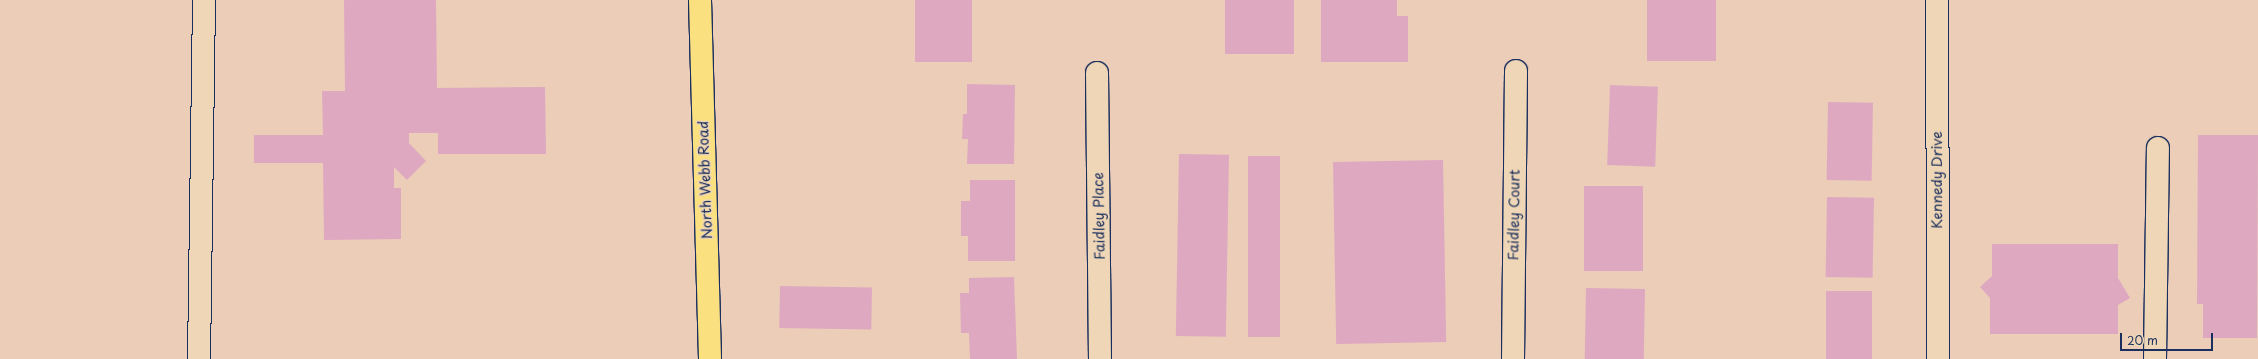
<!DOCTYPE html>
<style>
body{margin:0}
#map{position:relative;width:2258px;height:359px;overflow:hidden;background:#ebcdb8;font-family:"Playpen Sans",sans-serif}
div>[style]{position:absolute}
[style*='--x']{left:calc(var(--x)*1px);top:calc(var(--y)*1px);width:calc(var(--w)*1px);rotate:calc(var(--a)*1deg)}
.building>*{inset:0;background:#dea8c0;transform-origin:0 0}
.roads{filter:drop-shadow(1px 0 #1b2f5e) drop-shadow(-1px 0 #1b2f5e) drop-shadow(0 1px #1b2f5e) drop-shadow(0 -1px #1b2f5e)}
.minor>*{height:22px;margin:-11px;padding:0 11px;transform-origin:11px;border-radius:11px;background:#eed6b6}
.major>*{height:22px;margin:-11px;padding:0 11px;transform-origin:11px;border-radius:11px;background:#fbe080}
span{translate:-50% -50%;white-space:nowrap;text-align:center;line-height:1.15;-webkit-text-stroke:3px #eed6b6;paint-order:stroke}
.street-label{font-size:14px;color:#1b2f5e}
.scale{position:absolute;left:2120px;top:333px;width:93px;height:18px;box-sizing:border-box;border:2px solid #1b2f5e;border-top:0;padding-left:5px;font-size:12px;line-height:14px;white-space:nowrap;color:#1b2f5e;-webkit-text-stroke:3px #eed6b6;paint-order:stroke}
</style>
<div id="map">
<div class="building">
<i style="clip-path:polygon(344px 0,436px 0,437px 88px,545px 87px,546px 154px,438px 154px,438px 133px,409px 133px,409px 143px,426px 161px,407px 180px,394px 167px,394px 188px,401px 188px,401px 239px,324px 240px,323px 163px,254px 163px,254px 135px,323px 135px,322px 91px,345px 91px)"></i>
<i style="left:915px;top:0;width:57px;height:62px"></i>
<i style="left:1225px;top:0;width:69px;height:54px"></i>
<i style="clip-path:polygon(1321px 0,1397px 0,1397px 16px,1408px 16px,1408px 62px,1321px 62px)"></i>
<i style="left:1647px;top:0;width:69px;height:61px"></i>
<i style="clip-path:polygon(967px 84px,1015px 85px,1014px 164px,967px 164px,968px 139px,962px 139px,963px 114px,967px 114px)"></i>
<i style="left:1610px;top:85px;width:48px;height:80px;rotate:2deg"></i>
<i style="left:1828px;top:102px;width:45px;height:78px;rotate:1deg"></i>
<i style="clip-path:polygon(2198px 135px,2258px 135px,2257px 338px,2203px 338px,2203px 304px,2197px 304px)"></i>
<i style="left:1179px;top:154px;width:50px;height:182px;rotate:1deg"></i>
<i style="left:1248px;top:156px;width:32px;height:181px"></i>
<i style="left:1443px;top:160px;width:182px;height:110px;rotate:89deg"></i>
<i style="clip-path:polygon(970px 180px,1015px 180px,1015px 261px,968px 261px,968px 236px,961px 236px,961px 201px,970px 201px)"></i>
<i style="left:1584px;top:186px;width:59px;height:85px"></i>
<i style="left:1827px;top:197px;width:47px;height:80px;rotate:1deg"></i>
<i style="clip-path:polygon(1992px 244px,2118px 244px,2118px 278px,2130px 298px,2118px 305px,2118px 334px,1990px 334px,1990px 298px,1980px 287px,1992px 276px)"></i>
<i style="clip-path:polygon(1014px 277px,1017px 359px,970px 359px,969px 333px,961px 333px,960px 293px,969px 293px,969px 278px)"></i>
<i style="left:780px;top:286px;width:92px;height:42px;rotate:1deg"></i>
<i style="left:1586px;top:288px;width:59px;height:71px;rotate:1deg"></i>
<i style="left:1826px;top:291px;width:46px;height:68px"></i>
</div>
<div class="roads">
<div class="minor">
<i style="--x:1937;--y:0;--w:359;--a:89.8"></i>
<i style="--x:1097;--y:73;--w:286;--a:89.4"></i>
<i style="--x:199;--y:359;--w:359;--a:-89.2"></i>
<i style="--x:1513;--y:359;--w:288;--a:-89.4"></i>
<i style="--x:2155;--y:359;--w:211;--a:-89.2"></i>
</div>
<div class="major">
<i style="--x:700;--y:0;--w:359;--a:88.4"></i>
</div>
</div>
<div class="street-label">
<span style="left:705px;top:180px;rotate:-92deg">North Webb Road</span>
<span style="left:1937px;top:180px;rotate:-90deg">Kennedy Drive</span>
<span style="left:1514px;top:215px;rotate:-89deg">Faidley Court</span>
<span style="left:1099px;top:216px;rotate:-91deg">Faidley Place</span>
</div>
<div class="scale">20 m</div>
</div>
